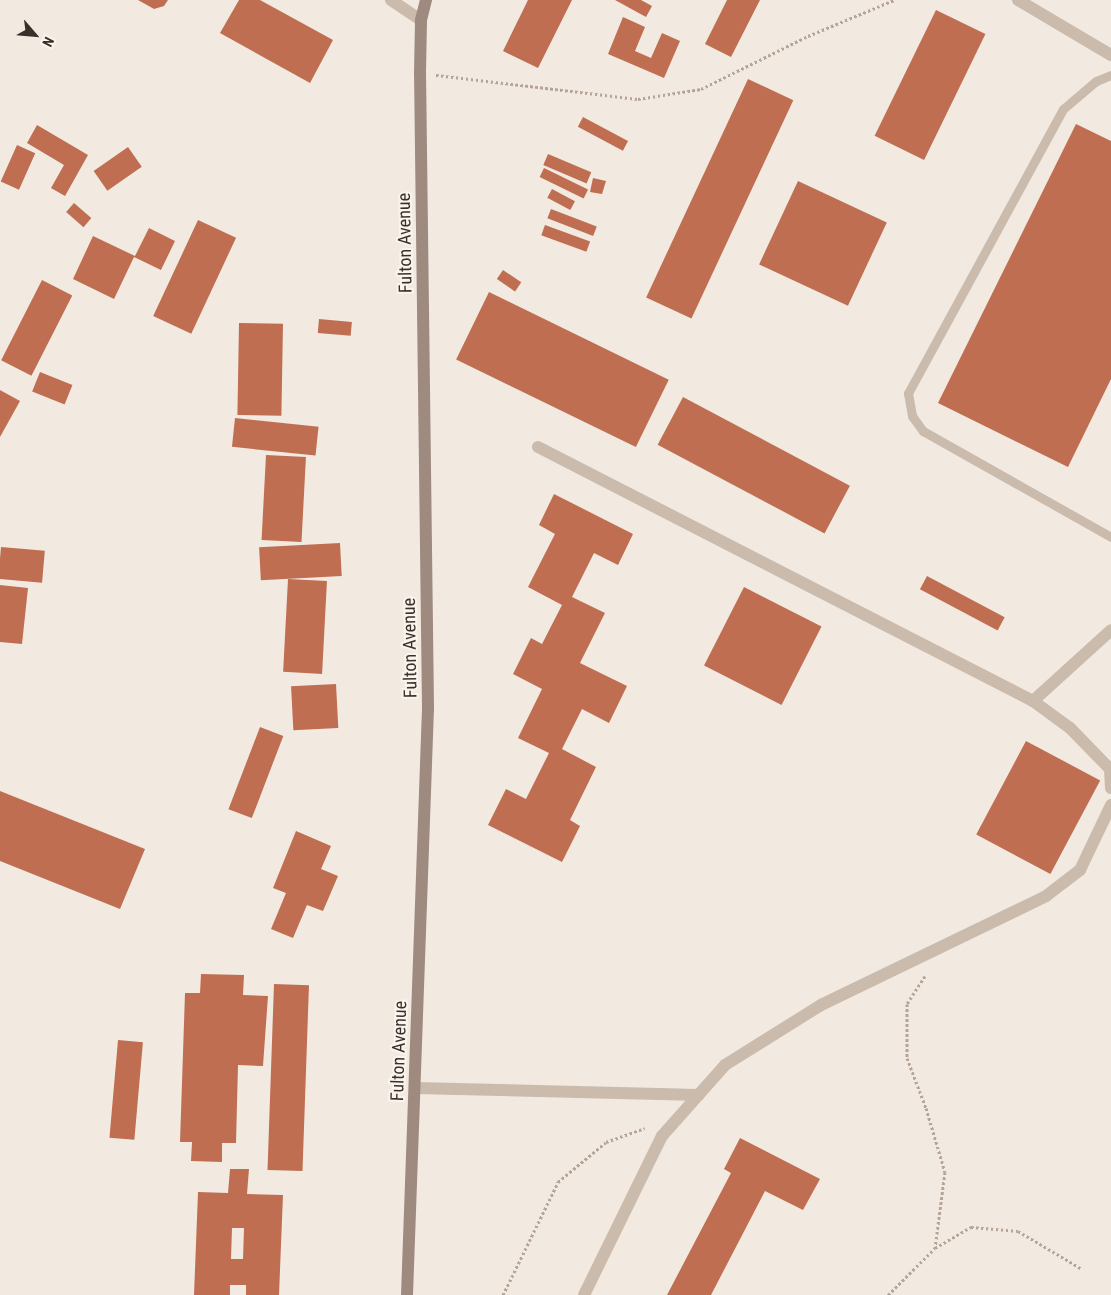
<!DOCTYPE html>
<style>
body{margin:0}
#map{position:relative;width:1111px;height:1295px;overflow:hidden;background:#f2eae1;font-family:"Roboto Condensed",sans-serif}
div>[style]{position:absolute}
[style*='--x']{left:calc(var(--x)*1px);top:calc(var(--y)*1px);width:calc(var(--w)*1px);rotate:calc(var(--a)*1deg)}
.building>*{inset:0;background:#bf6e52;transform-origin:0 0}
.path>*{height:3px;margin-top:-1.5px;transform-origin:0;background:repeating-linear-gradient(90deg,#b6a597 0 2.5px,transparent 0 5px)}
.lane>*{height:9px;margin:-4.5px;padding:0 4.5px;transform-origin:4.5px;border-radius:4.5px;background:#cabbad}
.street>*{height:12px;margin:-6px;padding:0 6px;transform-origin:6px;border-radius:6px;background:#cabbad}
.secondary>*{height:12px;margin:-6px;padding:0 6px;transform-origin:6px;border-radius:6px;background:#9e8a7e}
span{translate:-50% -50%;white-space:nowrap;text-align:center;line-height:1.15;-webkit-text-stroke:4px #faf4ed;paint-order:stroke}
.street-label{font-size:18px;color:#39302b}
.north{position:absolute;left:10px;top:10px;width:50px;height:50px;-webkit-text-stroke:4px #faf4ed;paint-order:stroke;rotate:117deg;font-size:14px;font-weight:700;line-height:20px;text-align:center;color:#39302b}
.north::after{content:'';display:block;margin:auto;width:18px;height:22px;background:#39302b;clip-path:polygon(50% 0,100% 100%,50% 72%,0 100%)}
</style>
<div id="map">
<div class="building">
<i style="clip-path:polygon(138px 0,168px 0,164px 6px,154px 9px)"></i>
<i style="clip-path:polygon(239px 0,260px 0,333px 40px,310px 83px,220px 33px)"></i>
<i style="clip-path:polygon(528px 0,572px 0,538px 68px,503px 51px)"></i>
<i style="clip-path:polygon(615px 0,641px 0,652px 6px,646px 17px)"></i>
<i style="clip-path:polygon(727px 0,760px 0,731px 57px,705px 44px)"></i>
<i style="left:936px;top:10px;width:55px;height:140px;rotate:26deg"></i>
<i style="clip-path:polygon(623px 17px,645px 27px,635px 51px,651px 58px,662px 33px,680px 41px,664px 78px,608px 54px)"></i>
<i style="left:748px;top:79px;width:50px;height:241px;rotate:25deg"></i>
<i style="left:583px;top:117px;width:51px;height:11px;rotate:28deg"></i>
<i style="clip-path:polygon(1076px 124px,1111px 141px,1111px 379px,1068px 467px,938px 403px)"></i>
<i style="clip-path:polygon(37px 125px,88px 155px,65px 196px,51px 188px,64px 165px,27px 143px)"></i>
<i style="left:17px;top:145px;width:20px;height:40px;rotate:24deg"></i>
<i style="left:128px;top:147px;width:24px;height:42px;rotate:55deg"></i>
<i style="left:548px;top:154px;width:47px;height:12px;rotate:23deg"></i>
<i style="left:544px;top:168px;width:49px;height:10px;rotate:26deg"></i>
<i style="clip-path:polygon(593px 178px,606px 181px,602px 194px,590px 192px)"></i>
<i style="left:798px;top:181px;width:98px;height:92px;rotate:25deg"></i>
<i style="left:552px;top:189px;width:26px;height:10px;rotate:28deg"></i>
<i style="left:74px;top:203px;width:23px;height:12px;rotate:41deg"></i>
<i style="left:551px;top:209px;width:49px;height:10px;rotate:21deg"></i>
<i style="left:198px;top:220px;width:42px;height:106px;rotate:25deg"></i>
<i style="left:545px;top:225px;width:48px;height:11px;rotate:20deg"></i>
<i style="clip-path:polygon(149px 228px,175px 241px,161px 270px,134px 257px,114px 299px,73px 279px,93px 236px,135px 256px)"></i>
<i style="left:503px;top:270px;width:22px;height:11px;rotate:34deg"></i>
<i style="left:42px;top:280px;width:34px;height:90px;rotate:27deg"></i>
<i style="left:489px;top:292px;width:200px;height:75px;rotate:26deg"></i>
<i style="left:319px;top:319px;width:33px;height:14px;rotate:5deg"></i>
<i style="left:239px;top:323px;width:44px;height:92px;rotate:1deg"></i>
<i style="left:40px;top:372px;width:35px;height:21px;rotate:22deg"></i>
<i style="clip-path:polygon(0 390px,20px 401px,0 437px)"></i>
<i style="left:683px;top:397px;width:189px;height:54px;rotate:28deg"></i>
<i style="left:235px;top:418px;width:84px;height:29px;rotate:6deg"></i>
<i style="left:266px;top:455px;width:40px;height:85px;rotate:3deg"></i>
<i style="clip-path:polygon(554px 494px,633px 534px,618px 565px,594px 553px,572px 597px,605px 613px,580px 663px,627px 686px,609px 723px,582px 709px,562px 749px,596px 767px,570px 820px,580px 826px,562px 862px,488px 825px,506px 789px,526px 799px,549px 753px,518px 738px,542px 689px,513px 674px,531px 638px,542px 644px,562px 605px,528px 587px,555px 534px,539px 525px)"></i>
<i style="left:340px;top:543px;width:33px;height:81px;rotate:87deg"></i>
<i style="left:1px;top:547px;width:44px;height:32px;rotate:5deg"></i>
<i style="left:927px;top:576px;width:88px;height:15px;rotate:28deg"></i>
<i style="left:288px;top:579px;width:39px;height:93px;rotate:3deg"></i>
<i style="clip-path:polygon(0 585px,28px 588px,22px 644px,0 642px)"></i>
<i style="left:744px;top:587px;width:87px;height:88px;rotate:27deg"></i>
<i style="left:336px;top:684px;width:44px;height:45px;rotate:87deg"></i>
<i style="left:260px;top:727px;width:25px;height:88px;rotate:21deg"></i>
<i style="left:1026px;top:741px;width:84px;height:106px;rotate:28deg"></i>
<i style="clip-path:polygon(0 791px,145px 849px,120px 909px,0 861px)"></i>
<i style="clip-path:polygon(296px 831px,331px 846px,321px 869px,338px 876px,323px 911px,307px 905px,293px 938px,271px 929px,286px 893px,273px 888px)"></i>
<i style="clip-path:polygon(201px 974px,244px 975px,243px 995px,268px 996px,263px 1066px,238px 1065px,236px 1143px,222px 1143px,222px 1162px,191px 1161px,192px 1142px,180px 1142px,185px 993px,200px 993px)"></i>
<i style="left:274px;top:984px;width:35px;height:186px;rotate:2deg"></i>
<i style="left:118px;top:1040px;width:25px;height:98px;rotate:5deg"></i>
<i style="clip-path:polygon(740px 1138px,820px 1179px,803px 1210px,765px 1191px,711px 1295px,667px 1295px,731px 1173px,724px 1169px)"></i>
<i style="clip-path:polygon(evenodd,230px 1169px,249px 1169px,247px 1194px,283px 1195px,279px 1295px,246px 1295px,246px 1285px,230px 1285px,230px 1295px,194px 1295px,198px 1192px,228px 1193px,230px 1169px,232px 1228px,244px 1228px,243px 1259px,231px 1259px,232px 1228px)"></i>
</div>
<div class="path">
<i style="--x:436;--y:75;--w:203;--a:6.8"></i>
<i style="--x:638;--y:99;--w:64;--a:-9"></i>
<i style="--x:701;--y:89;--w:119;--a:-26.4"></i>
<i style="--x:808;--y:36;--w:93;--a:-22.7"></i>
<i style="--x:925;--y:976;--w:33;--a:123"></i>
<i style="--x:907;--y:1004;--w:54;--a:90"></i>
<i style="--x:907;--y:1058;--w:53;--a:69.2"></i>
<i style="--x:926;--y:1108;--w:67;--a:73.5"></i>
<i style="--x:945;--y:1172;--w:77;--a:97.5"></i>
<i style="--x:503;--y:1295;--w:126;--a:-64"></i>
<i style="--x:558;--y:1182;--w:62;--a:-39.8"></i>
<i style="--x:606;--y:1142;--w:41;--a:-19.7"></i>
<i style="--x:888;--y:1295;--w:66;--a:-45"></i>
<i style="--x:935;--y:1248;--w:42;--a:-30.3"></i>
<i style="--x:971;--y:1227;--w:47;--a:4.9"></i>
<i style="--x:1018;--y:1231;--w:74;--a:30.7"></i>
</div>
<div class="lane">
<i style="--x:1111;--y:75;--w:16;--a:158"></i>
<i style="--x:1096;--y:81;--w:43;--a:139.7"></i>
<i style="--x:1063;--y:109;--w:324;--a:118.6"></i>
<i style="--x:908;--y:393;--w:23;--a:80"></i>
<i style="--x:912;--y:416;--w:19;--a:54"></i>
<i style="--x:923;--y:431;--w:216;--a:29.4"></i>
</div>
<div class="street">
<i style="--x:391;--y:0;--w:36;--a:34"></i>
<i style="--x:1018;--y:0;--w:108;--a:30.6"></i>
<i style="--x:538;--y:447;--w:556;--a:27.16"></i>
<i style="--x:1033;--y:701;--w:46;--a:36.1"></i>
<i style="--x:1070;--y:728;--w:57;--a:45.7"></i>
<i style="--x:1110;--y:769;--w:19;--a:87"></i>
<i style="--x:1033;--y:701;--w:105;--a:-42.3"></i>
<i style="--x:415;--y:1088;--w:284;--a:1.4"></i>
<i style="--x:584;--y:1295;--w:177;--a:-63.9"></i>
<i style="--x:662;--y:1136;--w:95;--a:-48.4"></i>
<i style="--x:725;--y:1065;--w:113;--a:-32"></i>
<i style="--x:821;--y:1005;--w:250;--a:-25.8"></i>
<i style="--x:1046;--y:896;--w:43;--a:-37.4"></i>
<i style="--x:1080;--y:870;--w:72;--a:-64.5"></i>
</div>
<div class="secondary">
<i style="--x:407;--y:1295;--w:588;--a:-87.95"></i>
<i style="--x:428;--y:707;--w:634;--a:-90.72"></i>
<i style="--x:420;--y:73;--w:53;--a:-88.9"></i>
<i style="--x:421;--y:20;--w:21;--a:-76"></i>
</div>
<div class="street-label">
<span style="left:405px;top:243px;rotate:-91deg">Fulton Avenue</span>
<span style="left:410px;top:648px;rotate:-91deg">Fulton Avenue</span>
<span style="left:399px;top:1051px;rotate:-88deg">Fulton Avenue</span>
</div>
<div class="north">N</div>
</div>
